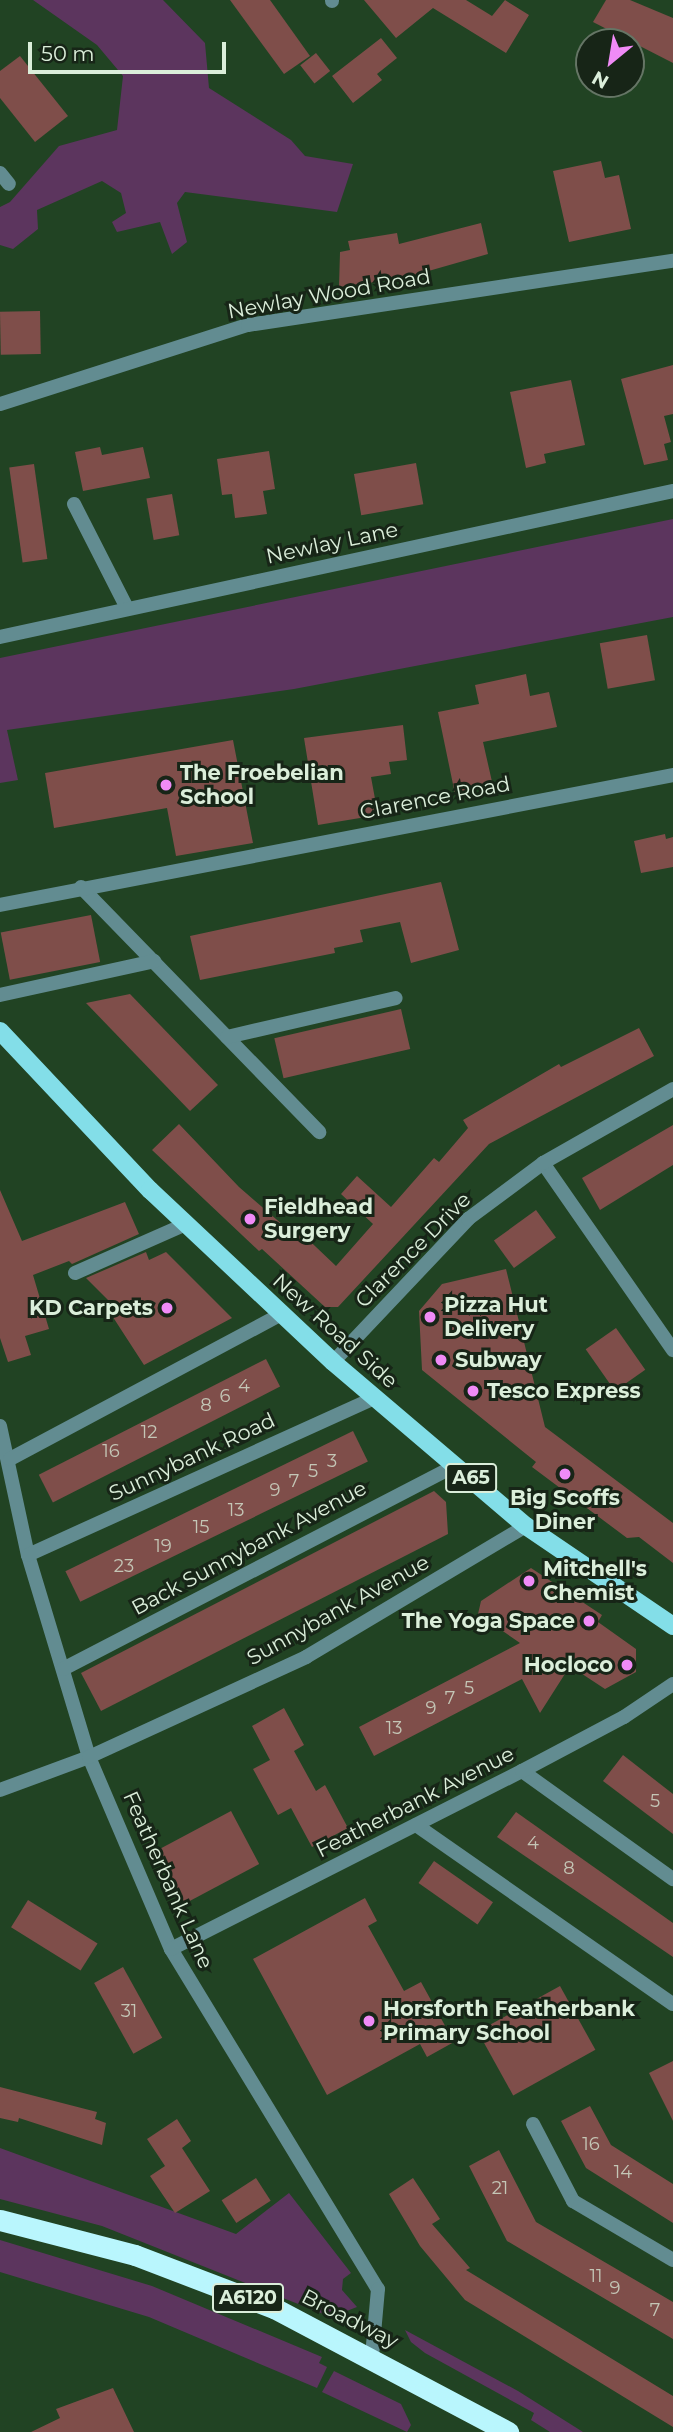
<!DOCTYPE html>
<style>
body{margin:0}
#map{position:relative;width:673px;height:2432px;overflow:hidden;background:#214323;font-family:Montserrat,sans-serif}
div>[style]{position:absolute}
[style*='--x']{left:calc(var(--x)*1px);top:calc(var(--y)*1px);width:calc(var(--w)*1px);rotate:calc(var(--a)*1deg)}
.green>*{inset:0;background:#5c355e}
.building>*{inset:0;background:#7f4e4a;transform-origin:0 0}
.street>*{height:14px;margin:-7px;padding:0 7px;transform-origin:7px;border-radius:7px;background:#628c91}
.primary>*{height:18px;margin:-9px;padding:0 9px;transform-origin:9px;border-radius:9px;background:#83dee8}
.highway>*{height:21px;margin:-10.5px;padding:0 10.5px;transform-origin:10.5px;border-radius:10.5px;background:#b9f6fd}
.dots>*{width:19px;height:19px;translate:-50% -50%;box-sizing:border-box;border:4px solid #172517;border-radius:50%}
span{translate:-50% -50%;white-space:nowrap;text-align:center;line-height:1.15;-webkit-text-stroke:6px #172517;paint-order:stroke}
.number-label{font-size:18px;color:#c4c6b6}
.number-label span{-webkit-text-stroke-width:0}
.shield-label span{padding:2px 5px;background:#172517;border:2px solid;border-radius:5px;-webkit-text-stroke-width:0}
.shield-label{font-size:19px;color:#dbeeda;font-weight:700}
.street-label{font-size:21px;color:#dbeeda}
.poi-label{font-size:21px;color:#dbeeda;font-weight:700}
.left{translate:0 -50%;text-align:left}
.right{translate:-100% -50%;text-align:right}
.north{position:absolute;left:575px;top:28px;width:70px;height:70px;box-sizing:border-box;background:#172517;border:2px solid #657565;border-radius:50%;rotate:210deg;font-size:19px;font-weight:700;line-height:28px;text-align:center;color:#dbeeda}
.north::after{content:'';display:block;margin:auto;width:24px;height:32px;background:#f08bf6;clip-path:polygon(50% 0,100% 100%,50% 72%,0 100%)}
.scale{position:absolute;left:28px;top:42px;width:198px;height:32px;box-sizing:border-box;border:4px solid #dbeeda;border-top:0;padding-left:9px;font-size:21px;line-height:24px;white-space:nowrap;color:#dbeeda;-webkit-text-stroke:5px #172517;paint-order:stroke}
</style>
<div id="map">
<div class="green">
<i style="clip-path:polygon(33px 0,163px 0,205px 43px,209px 88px,291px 140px,305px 156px,353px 164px,337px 212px,185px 192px,177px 203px,187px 242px,172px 254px,160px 222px,117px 232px,112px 222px,126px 213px,121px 193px,102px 181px,37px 210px,38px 229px,13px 249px,0 245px,0 207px,10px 202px,59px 146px,117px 130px,123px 76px,97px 45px)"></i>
<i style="clip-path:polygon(673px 519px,673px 617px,294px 689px,7px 730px,18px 780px,0 783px,0 658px)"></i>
<i style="clip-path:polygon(0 2148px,236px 2234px,289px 2193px,351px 2273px,343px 2279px,342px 2290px,357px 2307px,331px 2317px,102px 2226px,0 2199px)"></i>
<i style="clip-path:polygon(0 2240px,152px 2286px,322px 2357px,319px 2363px,327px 2367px,317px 2388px,149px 2317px,0 2272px)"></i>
<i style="clip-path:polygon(405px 2330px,518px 2391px,583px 2432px,550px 2432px,531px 2420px,534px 2413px,425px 2353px,411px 2342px)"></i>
<i style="clip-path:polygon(334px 2371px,401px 2404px,411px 2425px,407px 2432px,322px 2392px)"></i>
</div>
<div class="building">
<i style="clip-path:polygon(230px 0,270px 0,310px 56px,284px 74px)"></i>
<i style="clip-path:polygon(364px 0,466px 0,492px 16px,505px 0,529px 15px,506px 53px,433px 8px,396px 38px)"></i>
<i style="clip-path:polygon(606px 0,630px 0,673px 18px,673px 63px,593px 22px)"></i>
<i style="clip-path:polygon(381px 38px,397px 58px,377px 74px,382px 80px,353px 103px,332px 76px)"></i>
<i style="left:316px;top:53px;width:23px;height:20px;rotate:52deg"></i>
<i style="clip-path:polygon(20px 56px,68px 116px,35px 142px,0 98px,0 71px)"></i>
<i style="clip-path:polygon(601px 161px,605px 178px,619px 175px,631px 229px,569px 242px,553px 171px)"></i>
<i style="clip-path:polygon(481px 223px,488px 254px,404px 278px,339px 287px,340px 252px,350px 250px,348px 241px,397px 233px,399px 244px)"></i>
<i style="left:40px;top:311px;width:43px;height:40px;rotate:89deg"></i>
<i style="clip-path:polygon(673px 365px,673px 414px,664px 416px,671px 442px,664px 444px,668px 460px,644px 465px,621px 379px)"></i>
<i style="clip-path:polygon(571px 380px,585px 445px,544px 454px,546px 463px,526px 468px,510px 392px)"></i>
<i style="clip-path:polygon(100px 447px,102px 455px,143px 447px,150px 478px,83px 491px,75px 452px)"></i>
<i style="clip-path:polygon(269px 451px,275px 489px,263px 491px,267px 514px,235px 518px,232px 494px,222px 495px,217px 459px)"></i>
<i style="left:416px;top:463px;width:42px;height:63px;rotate:80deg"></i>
<i style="left:34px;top:464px;width:96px;height:25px;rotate:82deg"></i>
<i style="left:172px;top:494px;width:42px;height:26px;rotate:80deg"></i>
<i style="left:647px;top:635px;width:46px;height:48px;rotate:80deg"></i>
<i style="clip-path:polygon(526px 674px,530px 696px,549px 692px,557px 727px,483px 742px,493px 786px,455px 794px,438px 712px,479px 704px,475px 685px)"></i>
<i style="clip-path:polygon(403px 725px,407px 760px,389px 762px,391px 774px,371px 777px,378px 815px,318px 825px,304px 738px)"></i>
<i style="clip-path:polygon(233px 740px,253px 843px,176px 856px,167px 808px,54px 828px,45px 773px)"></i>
<i style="clip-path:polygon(665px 834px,666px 839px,673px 837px,673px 867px,641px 873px,634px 841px)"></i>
<i style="clip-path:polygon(441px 882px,459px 950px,411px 963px,400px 922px,360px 930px,363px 942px,334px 948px,335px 953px,200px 980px,190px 936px)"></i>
<i style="left:91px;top:915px;width:48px;height:92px;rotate:79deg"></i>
<i style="clip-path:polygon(130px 994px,218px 1085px,190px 1111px,86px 1003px)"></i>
<i style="left:401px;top:1009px;width:41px;height:130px;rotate:77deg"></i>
<i style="clip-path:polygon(639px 1028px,654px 1056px,489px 1144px,338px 1307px,325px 1307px,262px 1249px,259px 1251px,152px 1150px,179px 1124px,239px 1187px,291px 1232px,295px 1227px,336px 1266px,373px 1224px,341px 1194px,357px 1176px,391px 1207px,434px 1158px,439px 1162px,468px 1128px,463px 1120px,559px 1064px,561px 1067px)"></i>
<i style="clip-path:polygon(673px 1125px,673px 1165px,600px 1210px,582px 1178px)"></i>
<i style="clip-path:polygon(0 1190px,22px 1241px,125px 1202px,139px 1234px,72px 1264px,69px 1261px,33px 1275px,49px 1329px,25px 1336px,31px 1355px,8px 1362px,0 1338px)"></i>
<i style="left:536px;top:1210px;width:34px;height:52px;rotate:54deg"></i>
<i style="clip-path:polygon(146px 1252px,149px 1260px,166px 1252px,232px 1318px,144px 1365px,109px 1311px,114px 1306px,86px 1278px)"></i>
<i style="clip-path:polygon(506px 1269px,545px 1427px,673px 1523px,673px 1563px,639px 1537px,627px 1538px,532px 1467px,536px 1462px,422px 1370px,419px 1311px,442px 1284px)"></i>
<i style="left:616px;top:1328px;width:51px;height:37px;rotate:55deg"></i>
<i style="left:266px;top:1359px;width:31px;height:255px;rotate:63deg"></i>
<i style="left:353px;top:1431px;width:34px;height:320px;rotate:64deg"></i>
<i style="clip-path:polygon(434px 1491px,446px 1502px,448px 1534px,101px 1711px,81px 1673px)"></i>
<i style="clip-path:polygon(531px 1568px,602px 1615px,598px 1622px,636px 1649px,636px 1672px,605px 1689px,570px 1666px,540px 1713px,522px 1679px,374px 1756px,359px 1727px,520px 1643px,478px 1614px,481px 1601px)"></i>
<i style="clip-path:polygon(284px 1708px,304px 1745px,294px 1751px,316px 1791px,325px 1785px,348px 1828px,312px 1847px,291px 1808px,278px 1815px,253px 1769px,270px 1760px,252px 1726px)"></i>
<i style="clip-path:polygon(623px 1755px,673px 1794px,673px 1834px,603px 1781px)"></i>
<i style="left:231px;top:1811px;width:60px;height:84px;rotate:62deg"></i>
<i style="clip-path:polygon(516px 1812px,673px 1923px,673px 1957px,497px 1837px)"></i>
<i style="left:434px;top:1861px;width:72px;height:27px;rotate:35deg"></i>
<i style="clip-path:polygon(365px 1898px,377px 1921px,368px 1926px,404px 1991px,421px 1982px,454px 2042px,427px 2057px,420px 2044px,327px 2095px,253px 1959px)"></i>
<i style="left:28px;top:1900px;width:82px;height:32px;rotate:32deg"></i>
<i style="left:123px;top:1967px;width:81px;height:33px;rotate:61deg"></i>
<i style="left:560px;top:1986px;width:73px;height:94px;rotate:61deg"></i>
<i style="clip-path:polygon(673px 2061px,673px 2121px,649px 2073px)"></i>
<i style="clip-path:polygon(0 2087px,97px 2112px,95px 2119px,106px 2123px,102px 2145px,19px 2118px,18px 2122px,0 2118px)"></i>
<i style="clip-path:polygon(590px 2106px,611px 2145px,673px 2184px,673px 2223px,586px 2168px,561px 2121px)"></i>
<i style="clip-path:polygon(177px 2119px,191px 2141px,182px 2148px,210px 2191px,175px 2213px,150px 2176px,165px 2166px,147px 2139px)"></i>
<i style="clip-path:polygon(499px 2150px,536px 2222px,673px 2302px,673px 2339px,507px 2241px,469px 2166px)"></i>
<i style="left:256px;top:2178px;width:27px;height:41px;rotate:57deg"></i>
<i style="clip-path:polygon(413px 2178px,440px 2219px,432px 2224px,470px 2268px,466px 2270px,673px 2396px,673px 2427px,465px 2300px,420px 2246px,389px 2194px)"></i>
<i style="clip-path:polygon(113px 2388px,134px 2432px,31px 2432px,60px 2418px,56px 2409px)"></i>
</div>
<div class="street">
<i style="--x:332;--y:0;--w:1;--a:90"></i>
<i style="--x:0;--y:173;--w:14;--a:51"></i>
<i style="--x:0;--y:404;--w:260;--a:-17.7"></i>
<i style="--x:248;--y:325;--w:430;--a:-8.6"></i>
<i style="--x:74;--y:504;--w:117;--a:63"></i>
<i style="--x:0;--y:637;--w:689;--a:-12.24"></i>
<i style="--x:81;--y:887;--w:342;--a:45.8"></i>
<i style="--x:0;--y:905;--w:685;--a:-10.93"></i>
<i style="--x:0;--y:995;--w:158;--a:-12.4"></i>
<i style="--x:227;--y:1037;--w:173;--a:-13"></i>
<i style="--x:543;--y:1163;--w:228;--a:55.2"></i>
<i style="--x:75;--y:1273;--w:121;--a:-23.8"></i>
<i style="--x:333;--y:1362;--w:197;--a:-46.6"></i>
<i style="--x:468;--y:1219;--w:94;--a:-36.7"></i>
<i style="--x:543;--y:1163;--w:150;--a:-29.6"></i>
<i style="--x:0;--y:1426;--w:132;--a:77.8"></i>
<i style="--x:28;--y:1555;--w:211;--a:73.2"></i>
<i style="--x:89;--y:1757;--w:209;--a:66.9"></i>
<i style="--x:171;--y:1949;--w:398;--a:58.7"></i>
<i style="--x:378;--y:2289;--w:67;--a:95.1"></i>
<i style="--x:10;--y:1459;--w:307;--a:-28.1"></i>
<i style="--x:28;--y:1555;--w:380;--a:-24.4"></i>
<i style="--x:63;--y:1669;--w:443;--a:-27.4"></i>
<i style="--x:522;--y:1771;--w:186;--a:35.6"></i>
<i style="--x:0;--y:1790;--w:95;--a:-20.3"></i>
<i style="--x:89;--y:1757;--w:239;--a:-24.7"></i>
<i style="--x:306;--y:1657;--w:256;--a:-30.8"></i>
<i style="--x:416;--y:1825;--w:313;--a:34.9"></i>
<i style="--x:171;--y:1949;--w:394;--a:-26.9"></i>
<i style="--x:522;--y:1771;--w:115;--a:-27.9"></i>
<i style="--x:624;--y:1717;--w:59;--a:-34"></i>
<i style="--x:533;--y:2124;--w:87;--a:62.5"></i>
<i style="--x:573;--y:2201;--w:116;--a:30.5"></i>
</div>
<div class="primary">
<i style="--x:0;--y:1031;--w:219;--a:46.7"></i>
<i style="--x:150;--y:1190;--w:251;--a:43.2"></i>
<i style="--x:333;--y:1362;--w:253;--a:40.4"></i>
<i style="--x:526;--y:1526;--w:178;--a:34.2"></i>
</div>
<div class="highway">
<i style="--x:0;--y:2220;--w:139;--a:14.5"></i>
<i style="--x:135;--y:2255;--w:149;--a:20.9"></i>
<i style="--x:274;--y:2308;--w:265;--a:27.9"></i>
</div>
<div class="dots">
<i style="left:166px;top:785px;background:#f08bf6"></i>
<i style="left:250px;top:1219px;background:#f08bf6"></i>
<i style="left:167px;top:1308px;background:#f08bf6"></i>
<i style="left:430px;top:1317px;background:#f08bf6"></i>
<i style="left:441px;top:1360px;background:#f08bf6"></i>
<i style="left:473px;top:1391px;background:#f08bf6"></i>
<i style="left:565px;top:1474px;background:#f08bf6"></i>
<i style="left:529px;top:1581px;background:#f08bf6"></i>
<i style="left:589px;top:1621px;background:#f08bf6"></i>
<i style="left:627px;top:1665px;background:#f08bf6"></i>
<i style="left:369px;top:2021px;background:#f08bf6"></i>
</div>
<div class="number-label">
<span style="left:244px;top:1386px">4</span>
<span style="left:225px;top:1396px">6</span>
<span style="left:206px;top:1405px">8</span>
<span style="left:149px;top:1432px">12</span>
<span style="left:111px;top:1451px">16</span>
<span style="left:332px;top:1461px">3</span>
<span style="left:313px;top:1471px">5</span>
<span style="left:294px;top:1481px">7</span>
<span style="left:275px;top:1490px">9</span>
<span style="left:236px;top:1510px">13</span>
<span style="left:201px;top:1527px">15</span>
<span style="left:163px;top:1546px">19</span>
<span style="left:124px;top:1566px">23</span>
<span style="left:469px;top:1688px">5</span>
<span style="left:450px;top:1698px">7</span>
<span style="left:431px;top:1708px">9</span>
<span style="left:394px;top:1728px">13</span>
<span style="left:655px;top:1801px">5</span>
<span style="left:533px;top:1843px">4</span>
<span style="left:569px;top:1868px">8</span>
<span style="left:129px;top:2011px">31</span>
<span style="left:591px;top:2144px">16</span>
<span style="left:623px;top:2172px">14</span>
<span style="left:500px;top:2188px">21</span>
<span style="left:596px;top:2276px">11</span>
<span style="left:615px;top:2288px">9</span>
<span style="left:655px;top:2310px">7</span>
</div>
<div class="shield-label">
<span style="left:471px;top:1478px">A65</span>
<span style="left:248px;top:2298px">A6120</span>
</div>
<div class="street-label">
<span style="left:329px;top:294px;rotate:-10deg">Newlay Wood Road</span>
<span style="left:332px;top:543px;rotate:-12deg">Newlay Lane</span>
<span style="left:435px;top:798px;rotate:-11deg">Clarence Road</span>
<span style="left:413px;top:1250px;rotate:-45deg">Clarence Drive</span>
<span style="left:335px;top:1331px;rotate:42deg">New Road Side</span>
<span style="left:192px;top:1457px;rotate:-25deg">Sunnybank Road</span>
<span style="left:249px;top:1548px;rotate:-28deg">Back Sunnybank Avenue</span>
<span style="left:338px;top:1610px;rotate:-29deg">Sunnybank Avenue</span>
<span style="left:415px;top:1802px;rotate:-27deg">Featherbank Avenue</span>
<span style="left:168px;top:1880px;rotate:66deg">Featherbank Lane</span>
<span style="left:350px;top:2319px;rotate:27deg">Broadway</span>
</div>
<div class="poi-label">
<span class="left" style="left:180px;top:785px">The Froebelian<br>School</span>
<span class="left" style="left:264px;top:1219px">Fieldhead<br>Surgery</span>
<span class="left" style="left:444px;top:1317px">Pizza Hut<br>Delivery</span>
<span class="right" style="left:153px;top:1308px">KD Carpets</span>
<span class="left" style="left:455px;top:1360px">Subway</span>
<span class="left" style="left:487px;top:1391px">Tesco Express</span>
<span style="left:565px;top:1510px">Big Scoffs<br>Diner</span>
<span class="left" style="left:543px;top:1581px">Mitchell's<br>Chemist</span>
<span class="right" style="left:575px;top:1621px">The Yoga Space</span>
<span class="right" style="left:613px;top:1665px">Hocloco</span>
<span class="left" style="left:383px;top:2021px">Horsforth Featherbank<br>Primary School</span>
</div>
<div class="north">N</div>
<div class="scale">50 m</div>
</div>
